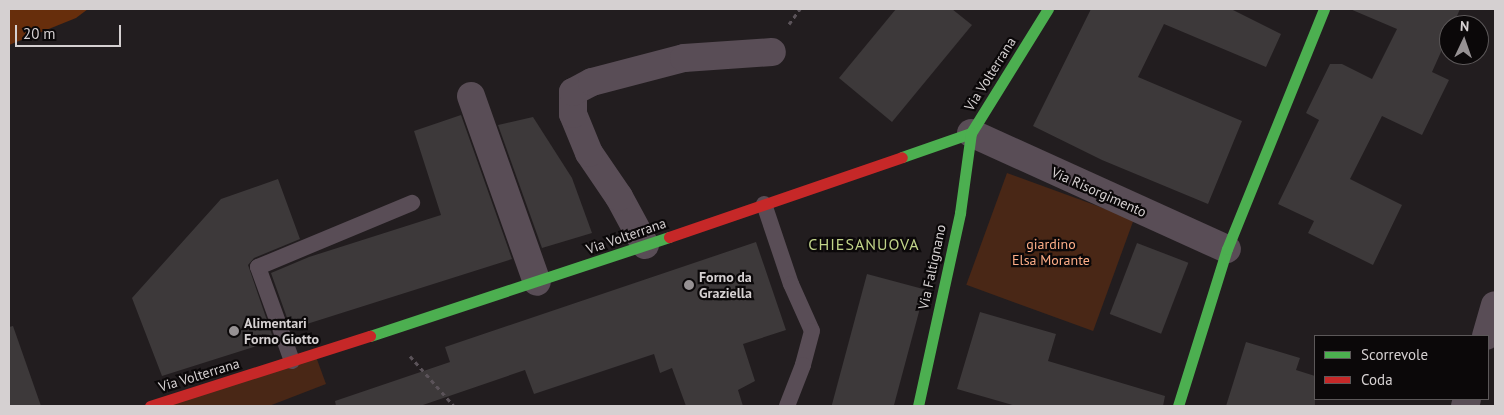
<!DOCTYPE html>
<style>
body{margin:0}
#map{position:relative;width:1504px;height:415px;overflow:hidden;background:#221d1f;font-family:"PT Sans",sans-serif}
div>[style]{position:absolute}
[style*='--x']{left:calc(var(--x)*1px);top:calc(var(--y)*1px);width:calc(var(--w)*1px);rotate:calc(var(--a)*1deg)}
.green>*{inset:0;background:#492716;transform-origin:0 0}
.forest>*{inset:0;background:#672e0c}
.building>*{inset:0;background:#3d393a;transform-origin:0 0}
.path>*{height:3px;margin-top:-1.5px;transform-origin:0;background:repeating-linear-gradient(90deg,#5b5359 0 4px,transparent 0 8px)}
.lane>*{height:16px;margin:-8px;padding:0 8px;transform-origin:8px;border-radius:8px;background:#594d56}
.street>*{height:28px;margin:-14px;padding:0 14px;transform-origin:14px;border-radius:14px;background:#594d56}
.fast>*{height:11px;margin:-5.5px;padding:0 5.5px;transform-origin:5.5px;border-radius:5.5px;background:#4caf50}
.jam>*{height:11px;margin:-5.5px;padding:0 5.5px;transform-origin:5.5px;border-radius:5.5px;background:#c62828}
.dots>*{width:14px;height:14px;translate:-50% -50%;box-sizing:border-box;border:2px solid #0b0809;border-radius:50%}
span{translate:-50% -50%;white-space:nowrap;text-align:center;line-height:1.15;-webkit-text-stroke:4.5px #0b0809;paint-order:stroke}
.street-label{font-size:14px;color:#d5d0d1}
.park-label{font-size:14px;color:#fdad87}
.poi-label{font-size:14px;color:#d5d0d1;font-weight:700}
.left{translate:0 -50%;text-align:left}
.quarter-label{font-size:16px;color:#c1d489;letter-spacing:1px}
.frame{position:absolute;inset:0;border:10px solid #d5d0d1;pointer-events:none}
.legend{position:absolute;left:1314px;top:335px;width:175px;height:65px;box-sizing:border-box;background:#0b0809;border:1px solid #5c5859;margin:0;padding:6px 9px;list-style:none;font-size:15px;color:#d5d0d1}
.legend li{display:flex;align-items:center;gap:10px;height:25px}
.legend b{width:25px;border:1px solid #5c5859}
.north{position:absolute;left:1439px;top:15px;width:50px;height:50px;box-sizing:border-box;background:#0b0809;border:1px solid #5c5859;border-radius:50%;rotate:3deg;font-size:14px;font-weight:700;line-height:20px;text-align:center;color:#d5d0d1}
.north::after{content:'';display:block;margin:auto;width:18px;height:22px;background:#969193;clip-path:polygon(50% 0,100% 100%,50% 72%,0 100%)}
.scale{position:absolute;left:15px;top:25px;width:106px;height:22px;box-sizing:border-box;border:2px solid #d5d0d1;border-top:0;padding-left:6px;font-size:15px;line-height:18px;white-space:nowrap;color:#d5d0d1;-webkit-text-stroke:4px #0b0809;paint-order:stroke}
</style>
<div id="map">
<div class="green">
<i style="left:1007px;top:173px;width:135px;height:119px;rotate:20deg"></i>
<i style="clip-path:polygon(315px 354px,326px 384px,269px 406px,150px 406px)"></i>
</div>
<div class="forest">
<i style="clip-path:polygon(9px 9px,88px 9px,76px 18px,9px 45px)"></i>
</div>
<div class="building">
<i style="clip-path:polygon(896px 9px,952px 9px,972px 25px,892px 122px,839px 78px)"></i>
<i style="clip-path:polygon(1091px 9px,1231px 9px,1281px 34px,1266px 67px,1164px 24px,1138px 77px,1242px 121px,1208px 204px,1102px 160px,1033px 126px)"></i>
<i style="clip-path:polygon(1350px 9px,1460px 9px,1453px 25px,1449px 25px,1449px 34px,1432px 72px,1449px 80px,1422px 135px,1382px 116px,1350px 179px,1402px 205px,1373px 265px,1308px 233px,1314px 221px,1278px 204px,1319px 120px,1306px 113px,1330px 64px,1342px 64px,1372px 79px,1397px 29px)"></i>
<i style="clip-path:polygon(461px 115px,512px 259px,291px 329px,271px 273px,309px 257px,441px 215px,414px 131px)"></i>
<i style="clip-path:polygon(533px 117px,572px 178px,592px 233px,542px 248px,498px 125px)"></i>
<i style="clip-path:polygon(278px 179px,300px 239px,254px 258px,248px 265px,272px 335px,267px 337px,269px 342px,162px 376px,132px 298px,221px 199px)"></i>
<i style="clip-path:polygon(756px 242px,786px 330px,743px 344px,755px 381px,738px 390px,743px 406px,686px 406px,672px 368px,660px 373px,654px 354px,534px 394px,525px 370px,420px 406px,336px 406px,335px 401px,450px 362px,445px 347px)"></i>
<i style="left:1137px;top:243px;width:55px;height:76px;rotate:21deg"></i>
<i style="left:867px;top:274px;width:60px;height:137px;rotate:15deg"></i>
<i style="clip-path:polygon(980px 312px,1056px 334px,1048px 361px,1165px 396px,1163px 406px,1016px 406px,957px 389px)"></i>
<i style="clip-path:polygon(13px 326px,41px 406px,9px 406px,9px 327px)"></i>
<i style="clip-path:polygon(1246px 342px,1300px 358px,1296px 370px,1315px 376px,1315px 406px,1226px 406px)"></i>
</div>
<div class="path">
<i style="--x:789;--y:24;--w:19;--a:-54"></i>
<i style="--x:410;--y:356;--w:67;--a:48.7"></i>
</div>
<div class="lane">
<i style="--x:764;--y:204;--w:84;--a:71.4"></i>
<i style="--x:791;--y:284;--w:51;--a:65.9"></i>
<i style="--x:812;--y:331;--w:35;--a:105"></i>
<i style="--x:803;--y:365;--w:44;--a:111.3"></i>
<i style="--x:292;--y:361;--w:100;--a:-109.9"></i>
<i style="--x:258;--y:267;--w:167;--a:-22.6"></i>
</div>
<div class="street">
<i style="--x:471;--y:96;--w:197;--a:70.5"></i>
<i style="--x:971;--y:133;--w:281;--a:24.4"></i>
<i style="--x:645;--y:245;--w:55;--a:-118.4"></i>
<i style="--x:619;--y:197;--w:53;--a:-124.3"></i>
<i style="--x:589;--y:153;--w:42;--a:-112.3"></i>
<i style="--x:573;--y:114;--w:22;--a:-90"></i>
<i style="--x:573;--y:92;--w:21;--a:-28"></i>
<i style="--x:592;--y:82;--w:95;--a:-14.6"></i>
<i style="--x:684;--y:58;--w:88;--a:-3.9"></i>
<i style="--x:1486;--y:336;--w:32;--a:-74"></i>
<i style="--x:1465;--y:406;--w:7;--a:-74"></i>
</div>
<div class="fast">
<i style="--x:902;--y:157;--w:73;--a:-19.2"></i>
<i style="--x:971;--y:133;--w:146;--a:-58.2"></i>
<i style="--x:370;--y:336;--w:315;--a:-18.3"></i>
<i style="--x:918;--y:406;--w:198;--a:-77.7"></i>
<i style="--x:960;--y:213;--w:81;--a:-82.2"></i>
<i style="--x:1178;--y:406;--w:164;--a:-72.7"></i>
<i style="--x:1227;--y:249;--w:259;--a:-68"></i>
</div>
<div class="jam">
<i style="--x:669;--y:237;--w:246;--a:-18.9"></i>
<i style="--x:150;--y:406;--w:231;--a:-17.7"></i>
</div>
<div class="dots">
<i style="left:689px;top:285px;background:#969193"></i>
<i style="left:234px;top:331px;background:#969193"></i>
</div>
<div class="street-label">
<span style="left:990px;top:74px;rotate:-58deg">Via Volterrana</span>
<span style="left:1099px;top:192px;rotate:24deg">Via Risorgimento</span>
<span style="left:626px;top:236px;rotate:-19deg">Via Volterrana</span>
<span style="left:932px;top:267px;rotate:-78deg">Via Faltignano</span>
<span style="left:199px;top:375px;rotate:-17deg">Via Volterrana</span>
</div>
<div class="park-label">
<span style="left:1051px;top:252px">giardino<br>Elsa Morante</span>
</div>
<div class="poi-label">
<span class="left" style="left:699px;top:285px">Forno da<br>Graziella</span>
<span class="left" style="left:244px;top:331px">Alimentari<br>Forno Giotto</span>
</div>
<div class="quarter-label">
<span style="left:864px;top:244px">CHIESANUOVA</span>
</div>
<div class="frame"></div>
<ul class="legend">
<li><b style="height:6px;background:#4caf50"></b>Scorrevole</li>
<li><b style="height:6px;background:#c62828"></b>Coda</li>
</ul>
<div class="north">N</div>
<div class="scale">20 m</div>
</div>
